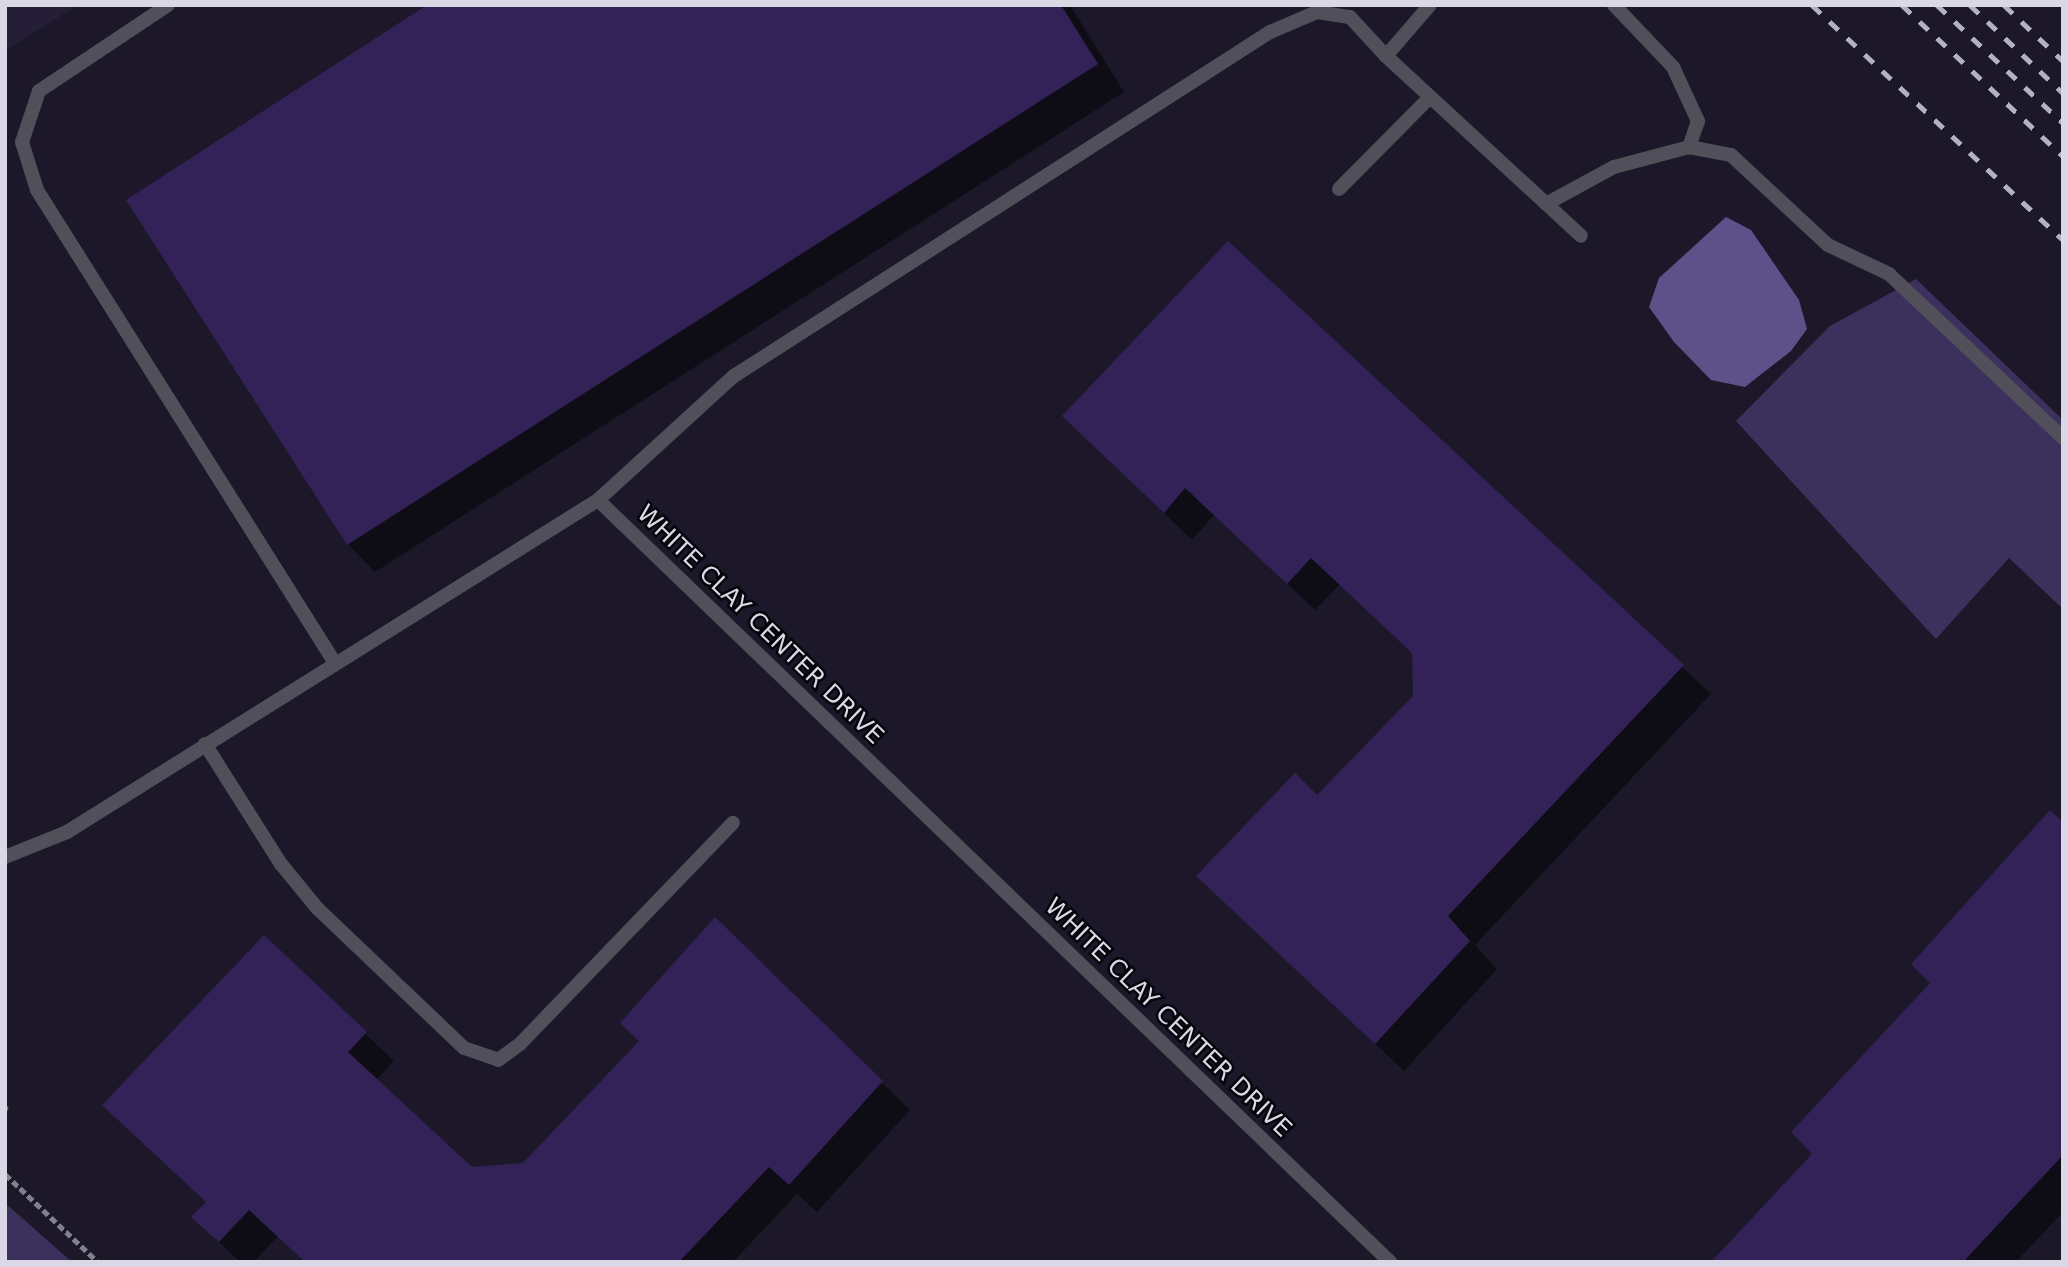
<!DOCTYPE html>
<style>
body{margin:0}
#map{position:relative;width:2068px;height:1267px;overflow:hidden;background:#1c1829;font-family:"DejaVu Sans",sans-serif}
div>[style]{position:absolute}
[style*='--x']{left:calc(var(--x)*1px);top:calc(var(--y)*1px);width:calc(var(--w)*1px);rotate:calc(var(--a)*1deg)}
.built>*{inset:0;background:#241e36}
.green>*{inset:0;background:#3c315d}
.water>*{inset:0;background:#5e5089}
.shadow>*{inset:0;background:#0007}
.building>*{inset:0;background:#322257}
.path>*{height:4.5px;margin-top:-2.25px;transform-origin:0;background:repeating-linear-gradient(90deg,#82808e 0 7px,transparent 0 10.5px)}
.lane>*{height:14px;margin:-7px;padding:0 7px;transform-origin:7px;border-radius:7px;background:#514f59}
.rail>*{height:5px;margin-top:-2.5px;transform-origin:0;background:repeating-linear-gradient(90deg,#b4b2bf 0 12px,transparent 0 24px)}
span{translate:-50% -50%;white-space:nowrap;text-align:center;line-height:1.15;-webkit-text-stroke:5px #06050b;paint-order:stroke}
.street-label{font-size:24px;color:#dad8e4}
.frame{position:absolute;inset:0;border:7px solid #dad8e4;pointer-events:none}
</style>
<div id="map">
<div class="built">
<i style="clip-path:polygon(5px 5px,78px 5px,5px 51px)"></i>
</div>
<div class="green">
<i style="clip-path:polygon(1916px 279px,2063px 420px,2063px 609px,2009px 558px,1936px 639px,1736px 421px,1830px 326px)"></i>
<i style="clip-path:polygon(5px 1203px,72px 1262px,5px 1262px)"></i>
</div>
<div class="water">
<i style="clip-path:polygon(1726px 217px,1751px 230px,1799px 300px,1807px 329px,1791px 351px,1745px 387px,1711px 380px,1674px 342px,1649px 307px,1659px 278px)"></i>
</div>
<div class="shadow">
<i style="clip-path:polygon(430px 5px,1070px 5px,1124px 92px,375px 572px,348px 544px)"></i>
<i style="clip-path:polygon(1229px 244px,1711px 694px,1475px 945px,1497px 969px,1404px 1071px,1226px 903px,1317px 798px,1414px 696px,1414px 654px,1340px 584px,1315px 610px,1214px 515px,1192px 540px,1091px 443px)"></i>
<i style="clip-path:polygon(2063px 825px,2063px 1212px,2016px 1262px,1714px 1262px,1814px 1154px,1932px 983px)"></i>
<i style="clip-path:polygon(715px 919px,910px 1110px,817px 1212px,797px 1194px,733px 1262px,305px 1262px,278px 1236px,254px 1262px,240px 1262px,193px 1217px,207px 1203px,264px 937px,394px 1061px,376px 1080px,472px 1169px,524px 1164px,641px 1041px)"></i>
</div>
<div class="building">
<i style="clip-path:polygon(427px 5px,1061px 5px,1098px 64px,347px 545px,126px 200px)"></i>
<i style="clip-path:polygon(1228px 241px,1684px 665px,1448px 916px,1470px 941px,1375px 1044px,1196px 876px,1295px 773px,1317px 795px,1413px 696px,1412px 653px,1311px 558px,1287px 584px,1185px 488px,1164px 513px,1062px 416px)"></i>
<i style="clip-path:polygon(2050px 810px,2063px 822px,2063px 1155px,1963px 1262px,1711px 1262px,1812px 1154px,1791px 1132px,1930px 983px,1911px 964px)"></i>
<i style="clip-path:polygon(715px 917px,883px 1081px,789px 1185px,769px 1167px,679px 1262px,305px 1262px,249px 1210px,219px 1242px,191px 1217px,206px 1202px,102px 1105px,264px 935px,367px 1032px,348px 1052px,472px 1167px,523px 1163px,639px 1041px,620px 1023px)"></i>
</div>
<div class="path">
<i style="--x:5;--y:1108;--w:3;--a:18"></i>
<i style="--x:5;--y:1174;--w:128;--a:43.4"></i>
</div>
<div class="lane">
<i style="--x:168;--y:5;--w:155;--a:146.3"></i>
<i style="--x:39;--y:91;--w:54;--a:108.4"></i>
<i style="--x:22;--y:142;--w:50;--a:72.6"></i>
<i style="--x:37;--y:190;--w:559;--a:57.79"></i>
<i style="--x:1614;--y:5;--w:86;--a:46.4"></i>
<i style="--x:1673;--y:67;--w:60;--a:65.2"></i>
<i style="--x:1698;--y:121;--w:28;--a:109"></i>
<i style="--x:1386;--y:56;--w:67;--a:-49.2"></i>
<i style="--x:1339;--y:189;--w:129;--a:-45.3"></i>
<i style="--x:1546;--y:204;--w:77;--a:-28.6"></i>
<i style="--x:1614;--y:167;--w:78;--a:-14.9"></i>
<i style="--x:1689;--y:147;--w:43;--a:10.8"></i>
<i style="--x:1731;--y:155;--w:132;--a:42.9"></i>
<i style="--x:1828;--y:245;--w:68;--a:25.4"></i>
<i style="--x:1889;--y:274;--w:239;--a:43.3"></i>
<i style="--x:598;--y:500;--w:184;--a:-42.4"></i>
<i style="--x:734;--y:376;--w:637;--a:-32.69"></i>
<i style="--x:1270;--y:32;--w:51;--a:-23.1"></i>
<i style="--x:1317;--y:12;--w:33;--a:9"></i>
<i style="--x:1350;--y:17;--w:53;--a:47.3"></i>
<i style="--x:1386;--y:56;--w:265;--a:42.7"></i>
<i style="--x:205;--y:744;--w:142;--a:57.7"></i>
<i style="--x:281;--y:864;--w:57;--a:50.7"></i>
<i style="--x:317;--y:908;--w:203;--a:43.6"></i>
<i style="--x:464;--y:1048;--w:36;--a:19"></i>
<i style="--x:498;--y:1060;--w:27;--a:-36"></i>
<i style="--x:520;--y:1044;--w:307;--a:-46.1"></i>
<i style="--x:5;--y:857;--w:67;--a:-22"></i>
<i style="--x:67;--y:832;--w:626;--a:-32.02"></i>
<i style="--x:598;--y:500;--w:1099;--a:43.89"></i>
</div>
<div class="rail">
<i style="--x:1812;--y:5;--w:344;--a:43.1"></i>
<i style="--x:1902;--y:5;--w:221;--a:43.2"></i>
<i style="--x:1937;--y:5;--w:173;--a:43.1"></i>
<i style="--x:1970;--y:5;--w:128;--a:43.4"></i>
<i style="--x:2004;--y:5;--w:81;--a:43.5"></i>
</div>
<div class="street-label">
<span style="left:760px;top:625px;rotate:44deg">WHITE CLAY CENTER DRIVE</span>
<span style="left:1168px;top:1018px;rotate:44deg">WHITE CLAY CENTER DRIVE</span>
</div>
<div class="frame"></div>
</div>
